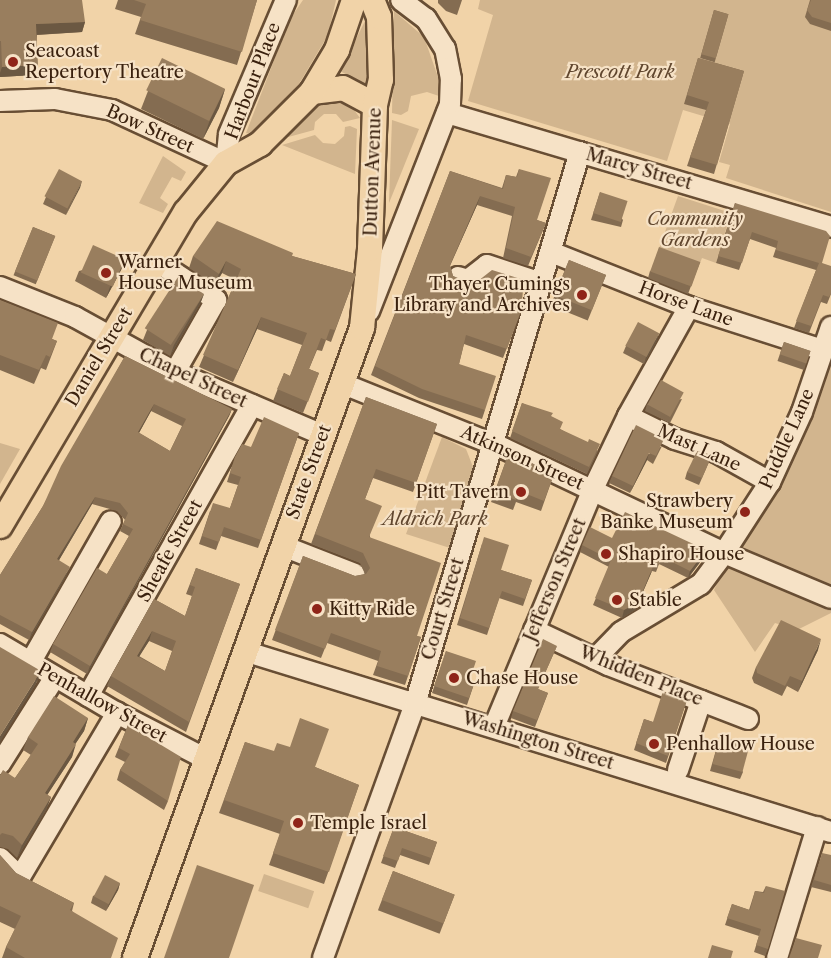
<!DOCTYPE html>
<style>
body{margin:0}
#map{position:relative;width:831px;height:958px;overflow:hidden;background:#f1d3a8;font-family:"Libre Caslon Text",serif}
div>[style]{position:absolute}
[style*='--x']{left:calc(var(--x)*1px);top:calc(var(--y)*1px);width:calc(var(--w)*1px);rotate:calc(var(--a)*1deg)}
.green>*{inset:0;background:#d2b58e;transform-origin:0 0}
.roads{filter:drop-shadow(2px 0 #684e34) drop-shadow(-2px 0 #684e34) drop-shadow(0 2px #684e34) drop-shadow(0 -2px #684e34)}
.minor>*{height:20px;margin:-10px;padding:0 10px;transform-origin:10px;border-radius:10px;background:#f6e2c6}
.major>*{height:24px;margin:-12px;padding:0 12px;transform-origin:12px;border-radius:12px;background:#f1d3a8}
.wall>*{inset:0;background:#846c51;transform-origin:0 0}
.shaded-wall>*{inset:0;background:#6b5842}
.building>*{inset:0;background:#997e5e;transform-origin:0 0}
.dots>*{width:16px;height:16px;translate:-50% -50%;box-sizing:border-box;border:3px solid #f6e2c6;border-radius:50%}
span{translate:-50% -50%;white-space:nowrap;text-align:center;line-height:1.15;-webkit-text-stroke:4.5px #f6e2c6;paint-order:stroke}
.poi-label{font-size:18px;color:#3a210e}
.left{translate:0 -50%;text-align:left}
.right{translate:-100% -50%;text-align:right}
.park-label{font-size:18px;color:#60462e;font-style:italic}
.street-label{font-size:18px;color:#3a210e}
</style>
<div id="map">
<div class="green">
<i style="clip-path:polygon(303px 0,336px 0,328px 35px,299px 84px,251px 134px,246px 133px,290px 19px)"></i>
<i style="clip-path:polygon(480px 0,831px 0,831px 212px,726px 178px,730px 165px,719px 162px,730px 124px,683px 110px,667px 161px,468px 101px,493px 15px,478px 9px)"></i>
<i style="clip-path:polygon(394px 11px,424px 37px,438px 77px,439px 96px,427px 92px,411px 96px,408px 111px,401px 115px,392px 113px)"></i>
<i style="clip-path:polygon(365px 21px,370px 80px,366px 85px,340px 71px)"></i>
<i style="clip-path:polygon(340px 101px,349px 103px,360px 118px,343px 122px,336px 114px,324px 114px,315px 122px,314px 130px,281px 139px,313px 107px)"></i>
<i style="clip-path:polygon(392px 120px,419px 129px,389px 203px,390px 174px)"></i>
<i style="clip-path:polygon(350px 126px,357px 129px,355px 174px,282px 145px,315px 135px,323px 143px,335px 144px,344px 136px,345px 127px)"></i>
<i style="clip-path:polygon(163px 156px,186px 172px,181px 181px,172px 177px,160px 198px,168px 204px,163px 213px,139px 203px)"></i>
<i style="clip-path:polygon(678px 196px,731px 213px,716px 263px,702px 258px,698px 268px,657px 254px)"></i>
<i style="clip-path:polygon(831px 341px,831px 613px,797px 630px,775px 623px,755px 652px,714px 590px)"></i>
<i style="clip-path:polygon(442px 437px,466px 449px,473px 467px,450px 548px,406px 534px)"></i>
<i style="clip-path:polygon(0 443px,20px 449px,0 484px)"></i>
<i style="left:264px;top:874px;width:53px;height:18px;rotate:19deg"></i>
</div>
<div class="roads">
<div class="minor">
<i style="--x:0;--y:101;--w:55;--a:-2.1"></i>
<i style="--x:55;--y:99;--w:58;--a:10.9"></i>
<i style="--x:112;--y:110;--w:126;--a:24.9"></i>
<i style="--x:226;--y:163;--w:29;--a:-84"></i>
<i style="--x:229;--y:134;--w:146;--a:-67"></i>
<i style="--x:447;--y:113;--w:401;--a:16.5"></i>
<i style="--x:551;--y:252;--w:149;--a:21.7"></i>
<i style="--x:689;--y:307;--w:141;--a:17.8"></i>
<i style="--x:156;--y:261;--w:72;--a:33"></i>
<i style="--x:216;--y:300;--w:83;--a:119.7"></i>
<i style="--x:458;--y:277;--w:10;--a:17"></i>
<i style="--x:468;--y:280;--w:24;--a:-38"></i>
<i style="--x:487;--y:265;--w:57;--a:18.4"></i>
<i style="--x:0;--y:287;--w:81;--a:21.8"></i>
<i style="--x:75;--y:317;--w:114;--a:28.8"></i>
<i style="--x:175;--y:372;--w:161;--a:23.1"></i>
<i style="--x:369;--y:311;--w:222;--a:-68.6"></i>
<i style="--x:450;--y:104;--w:25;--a:-88"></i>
<i style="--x:451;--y:79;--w:31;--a:-101"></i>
<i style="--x:445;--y:49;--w:36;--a:-122"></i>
<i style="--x:426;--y:19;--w:31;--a:-143"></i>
<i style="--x:341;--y:383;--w:175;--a:21.9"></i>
<i style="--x:503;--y:448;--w:245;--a:25.4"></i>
<i style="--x:724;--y:553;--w:116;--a:22.8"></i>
<i style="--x:628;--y:416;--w:52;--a:26.1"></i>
<i style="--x:675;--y:439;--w:43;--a:17.6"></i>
<i style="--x:716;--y:452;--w:62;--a:29.1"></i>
<i style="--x:283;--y:546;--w:77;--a:21.3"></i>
<i style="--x:534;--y:630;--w:82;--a:25.3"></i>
<i style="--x:608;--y:665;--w:150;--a:21.1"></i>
<i style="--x:0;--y:644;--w:136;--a:30.5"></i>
<i style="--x:117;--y:713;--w:100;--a:27.3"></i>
<i style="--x:244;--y:651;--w:614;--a:17.14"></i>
<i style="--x:595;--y:659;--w:37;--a:-46"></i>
<i style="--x:621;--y:632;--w:93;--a:-31"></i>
<i style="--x:701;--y:584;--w:39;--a:-53"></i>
<i style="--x:724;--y:553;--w:85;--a:-57.1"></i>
<i style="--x:770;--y:482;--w:77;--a:-65.4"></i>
<i style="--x:802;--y:412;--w:90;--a:-71.2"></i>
<i style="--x:30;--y:663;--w:163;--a:-60.3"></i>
<i style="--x:88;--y:696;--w:334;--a:-60.6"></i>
<i style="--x:494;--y:727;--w:258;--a:-67.4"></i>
<i style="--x:593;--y:489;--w:81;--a:-64.4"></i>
<i style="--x:628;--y:416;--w:125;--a:-60.8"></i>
<i style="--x:0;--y:764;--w:103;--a:-57.7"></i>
<i style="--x:678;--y:770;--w:73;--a:-71.6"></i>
<i style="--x:0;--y:858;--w:28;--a:44"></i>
<i style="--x:20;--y:877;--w:191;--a:-59.4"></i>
<i style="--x:323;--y:958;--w:270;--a:-70.1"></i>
<i style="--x:415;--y:704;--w:576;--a:-73.36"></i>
<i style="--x:777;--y:958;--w:137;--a:-73"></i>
</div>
<div class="major">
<i style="--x:312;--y:92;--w:31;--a:-7"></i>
<i style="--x:343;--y:88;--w:36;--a:28"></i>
<i style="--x:0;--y:526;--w:365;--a:-59.4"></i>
<i style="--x:186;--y:212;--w:63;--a:-50.8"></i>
<i style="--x:226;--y:163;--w:39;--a:-29"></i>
<i style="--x:260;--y:144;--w:74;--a:-45"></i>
<i style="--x:312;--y:92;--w:49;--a:-59.2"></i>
<i style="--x:337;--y:50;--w:53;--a:-71.2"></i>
<i style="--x:135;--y:958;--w:670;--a:-70.19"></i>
<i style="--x:362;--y:328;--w:79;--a:-84.2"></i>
<i style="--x:370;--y:249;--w:144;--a:-88"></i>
<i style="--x:375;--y:105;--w:26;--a:-77"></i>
<i style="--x:381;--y:80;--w:63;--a:-91.8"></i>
<i style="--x:379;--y:17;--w:18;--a:-112"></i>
</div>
</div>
<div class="wall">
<i style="clip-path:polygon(0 0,85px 22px,82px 32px,37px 35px,34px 75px,0 77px)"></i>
<i style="clip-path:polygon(118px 0,257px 0,237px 65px,135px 34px,141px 17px,115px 9px)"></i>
<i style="clip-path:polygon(438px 0,462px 0,457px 15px,446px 11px,438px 3px)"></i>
<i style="clip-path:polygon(810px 0,831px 0,831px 31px,810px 24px,805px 17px)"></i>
<i style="left:714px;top:10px;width:15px;height:50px;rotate:16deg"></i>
<i style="clip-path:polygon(698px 58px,744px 71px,714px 174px,687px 166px,706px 110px,684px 104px)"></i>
<i style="clip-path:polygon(225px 89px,219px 108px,203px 139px,141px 109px,148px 91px)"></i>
<i style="clip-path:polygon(519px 169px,537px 220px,546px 223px,528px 266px,503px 258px,512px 216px,477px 205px,450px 266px,453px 276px,521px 311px,503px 358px,464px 344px,459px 364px,485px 410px,482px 419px,419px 398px,371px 375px,450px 171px,502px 188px,506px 175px,516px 177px)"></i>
<i style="clip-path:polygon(82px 181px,66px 215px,43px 204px,46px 197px)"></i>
<i style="clip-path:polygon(600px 192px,623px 220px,621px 227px,591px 220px)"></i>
<i style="clip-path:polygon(735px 203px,822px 263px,831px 294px,827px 304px,821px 302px,809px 333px,794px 328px,816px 270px,773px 257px,776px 248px,750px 239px,739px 270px,716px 263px)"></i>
<i style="left:33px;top:227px;width:24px;height:52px;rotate:22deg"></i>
<i style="clip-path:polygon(193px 256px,292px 256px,356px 274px,331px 342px,326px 340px,322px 351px,317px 350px,309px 369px,319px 373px,303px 413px,273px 401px,284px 373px,290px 376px,302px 345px,257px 329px,233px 382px,199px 367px,236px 280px,222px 273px,215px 285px,189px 268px)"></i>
<i style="clip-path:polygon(125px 259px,121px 270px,106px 298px,75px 281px,79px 271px)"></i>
<i style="left:569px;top:260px;width:40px;height:49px;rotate:22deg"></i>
<i style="clip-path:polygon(700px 262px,688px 294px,648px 278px,650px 271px)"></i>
<i style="clip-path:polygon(204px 294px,200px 304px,170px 356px,143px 340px,147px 330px)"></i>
<i style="clip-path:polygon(0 300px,52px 339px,57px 341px,46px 370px,41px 368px,34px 384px,0 370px)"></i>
<i style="clip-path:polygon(657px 340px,644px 364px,623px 353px,626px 346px)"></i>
<i style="left:784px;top:342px;width:28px;height:20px;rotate:19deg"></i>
<i style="clip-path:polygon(evenodd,125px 356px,232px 409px,229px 416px,87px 674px,50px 652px,53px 644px,107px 574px,129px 536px,120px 531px,125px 520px,117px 511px,92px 504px,59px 560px,67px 574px,29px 640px,0 624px,0 575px,43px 506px,125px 356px,151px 411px,182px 426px,170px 451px,139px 433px,151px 411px)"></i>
<i style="clip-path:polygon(366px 397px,437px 424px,413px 492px,373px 478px,365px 499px,370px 537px,417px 636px,421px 637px,405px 685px,373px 675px,378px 661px,327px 643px,321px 658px,272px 640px,303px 556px,355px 576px,365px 574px,360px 563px,311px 544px)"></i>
<i style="clip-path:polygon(682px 399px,670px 423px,645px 411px,647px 404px)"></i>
<i style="clip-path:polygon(522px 403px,551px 417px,560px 429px,598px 451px,587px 474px,510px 438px)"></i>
<i style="clip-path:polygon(299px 433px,258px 548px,221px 536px,216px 550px,199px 544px,210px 511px,230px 508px,238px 485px,227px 482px,235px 457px,251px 447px)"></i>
<i style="clip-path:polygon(662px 446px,653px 464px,647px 460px,630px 493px,609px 483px,612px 476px)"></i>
<i style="clip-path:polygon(509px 452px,554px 474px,541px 511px,516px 502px,513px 510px,491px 502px)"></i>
<i style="clip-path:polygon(712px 455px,699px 485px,685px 479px,687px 472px)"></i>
<i style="clip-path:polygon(612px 538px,706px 550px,704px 557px,688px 578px,659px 564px,656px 572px,652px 571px,635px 610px,622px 618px,593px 605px,609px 567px,580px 552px,582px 545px)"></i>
<i style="clip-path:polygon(482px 544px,501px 570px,532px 580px,523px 606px,499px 598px,487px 635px,457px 625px)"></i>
<i style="clip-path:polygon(evenodd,196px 568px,240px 584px,186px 732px,107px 686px,111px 676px,154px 599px,185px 616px,192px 596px,186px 594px,196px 568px,149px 641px,172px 651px,165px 671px,139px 656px,149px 641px)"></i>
<i style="clip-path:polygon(557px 646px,538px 689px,548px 693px,535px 727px,511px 718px,513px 711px)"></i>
<i style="clip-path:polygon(818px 650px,798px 692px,787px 686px,782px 696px,754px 683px,752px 678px,756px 667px)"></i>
<i style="clip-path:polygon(446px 651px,469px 682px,474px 684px,467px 705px,432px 693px)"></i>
<i style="clip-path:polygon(687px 700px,666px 763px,634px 750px,644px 719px,653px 722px)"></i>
<i style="clip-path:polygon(88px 718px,84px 731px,75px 744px,72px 757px,47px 795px,51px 797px,46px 810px,17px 858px,8px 849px,0 847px,0 775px,15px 778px,31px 755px,23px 750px,28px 737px)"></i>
<i style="clip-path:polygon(128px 725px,168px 801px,164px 810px,117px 780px,120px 770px,125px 762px,115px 757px)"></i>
<i style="clip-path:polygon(720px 736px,743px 772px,740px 779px,710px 771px)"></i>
<i style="clip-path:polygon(245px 742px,315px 767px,359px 785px,324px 884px,269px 865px,280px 834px,219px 813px)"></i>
<i style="clip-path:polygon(394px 827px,437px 842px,429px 865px,400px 855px,395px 868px,381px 863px)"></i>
<i style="clip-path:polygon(0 855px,16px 873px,74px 903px,72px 911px,111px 958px,2px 958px,6px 947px,15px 929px,0 922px)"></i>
<i style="clip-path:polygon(831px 855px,831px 892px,811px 887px,820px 860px)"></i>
<i style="left:393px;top:871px;width:66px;height:42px;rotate:21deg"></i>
<i style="clip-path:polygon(120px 883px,118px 890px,106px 911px,91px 903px,93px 896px)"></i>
<i style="clip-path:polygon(766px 886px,768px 949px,765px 956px,754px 952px,759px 936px,725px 925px,732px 904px,749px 910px,755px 891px,763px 892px)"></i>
</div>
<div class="shaded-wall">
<i style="clip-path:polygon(85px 22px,82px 32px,33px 35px,36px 24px)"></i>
<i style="clip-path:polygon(38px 65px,34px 75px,0 77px,0 73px,2px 67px)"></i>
<i style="clip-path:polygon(225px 89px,219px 108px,203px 139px,210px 120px)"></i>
<i style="clip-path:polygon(82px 181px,80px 188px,66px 215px,69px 208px)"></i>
<i style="clip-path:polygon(480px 196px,477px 205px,446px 274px,450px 265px)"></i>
<i style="clip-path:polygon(125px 259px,121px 270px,106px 298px,110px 287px)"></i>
<i style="clip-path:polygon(226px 261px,222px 273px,215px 285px,219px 274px)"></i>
<i style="clip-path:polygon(204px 294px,200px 304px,170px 356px,174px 345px)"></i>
<i style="clip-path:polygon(261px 317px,257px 329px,233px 382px,238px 370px)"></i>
<i style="clip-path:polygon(659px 333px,657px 340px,644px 364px,646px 357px)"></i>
<i style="clip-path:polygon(154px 404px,151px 411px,135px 440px,138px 432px)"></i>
<i style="clip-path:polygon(232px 409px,229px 416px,87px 674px,90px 666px)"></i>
<i style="clip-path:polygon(649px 453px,647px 460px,630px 493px,633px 486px)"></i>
<i style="clip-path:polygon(95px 497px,92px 504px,55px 567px,57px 559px)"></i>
<i style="clip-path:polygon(706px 550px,704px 557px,688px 578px,690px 571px)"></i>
<i style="clip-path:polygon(70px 567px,67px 574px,29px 640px,32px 632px)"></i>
<i style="clip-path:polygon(652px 571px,635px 610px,622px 618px,624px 610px)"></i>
<i style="clip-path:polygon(152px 631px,149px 641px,134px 665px,137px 656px)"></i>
<i style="clip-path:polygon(821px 639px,818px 650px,798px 692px,802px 681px)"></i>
<i style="clip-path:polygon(41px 671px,36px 684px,0 742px,0 736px)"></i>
<i style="clip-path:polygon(88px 718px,84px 731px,68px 755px,73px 742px)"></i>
<i style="clip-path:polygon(76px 744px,72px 757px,40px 806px,45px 793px)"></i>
<i style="clip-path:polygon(51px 797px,46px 810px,17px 858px,22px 845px)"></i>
<i style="clip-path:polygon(120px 883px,118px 890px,106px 911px,109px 904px)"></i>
</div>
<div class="building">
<i style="clip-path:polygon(0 0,82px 0,85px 22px,36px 24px,38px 65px,2px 67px,1px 41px,0 41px)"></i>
<i style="clip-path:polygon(134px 0,257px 0,242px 52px,140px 20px,146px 4px)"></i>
<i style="clip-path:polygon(811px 0,831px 0,831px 23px,812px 17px,807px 10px)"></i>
<i style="left:714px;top:10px;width:15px;height:46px;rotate:16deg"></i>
<i style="left:162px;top:58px;width:70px;height:36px;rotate:26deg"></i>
<i style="clip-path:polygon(698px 58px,744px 71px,717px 165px,690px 157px,709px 102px,687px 95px)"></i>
<i style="left:59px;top:169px;width:26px;height:31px;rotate:28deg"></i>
<i style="clip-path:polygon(519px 169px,551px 178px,537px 220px,546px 223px,531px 257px,506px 248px,515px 207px,480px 196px,450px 265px,453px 276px,468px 282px,478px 281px,492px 270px,524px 280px,521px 311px,507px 349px,466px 335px,459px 364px,496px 376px,485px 410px,422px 389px,375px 366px,450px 171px,503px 189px,506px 175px,517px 177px)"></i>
<i style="left:600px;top:192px;width:29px;height:22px;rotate:18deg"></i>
<i style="clip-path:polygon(735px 203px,826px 231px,830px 236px,822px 263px,831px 266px,831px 293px,829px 297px,823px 295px,811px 326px,796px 321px,819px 263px,776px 250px,778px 241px,752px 232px,742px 263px,718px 256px)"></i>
<i style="clip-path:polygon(217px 221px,293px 253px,292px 256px,356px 274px,335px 330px,330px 329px,326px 340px,321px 338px,309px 369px,319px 373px,308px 402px,277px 389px,284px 373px,290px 376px,307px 333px,261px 317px,238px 370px,203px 355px,241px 269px,226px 261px,219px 274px,193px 256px)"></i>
<i style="left:33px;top:227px;width:24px;height:48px;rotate:22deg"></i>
<i style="left:93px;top:245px;width:35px;height:30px;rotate:24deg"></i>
<i style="left:659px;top:247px;width:44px;height:26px;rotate:20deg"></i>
<i style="left:569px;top:260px;width:40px;height:38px;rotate:22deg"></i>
<i style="left:178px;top:277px;width:31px;height:61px;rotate:33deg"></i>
<i style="clip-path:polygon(0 300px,58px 323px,52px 339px,57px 341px,50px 357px,46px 355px,39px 370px,0 355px)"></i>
<i style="left:638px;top:322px;width:24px;height:27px;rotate:28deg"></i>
<i style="left:784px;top:342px;width:28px;height:13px;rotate:19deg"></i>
<i style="clip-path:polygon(evenodd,125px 356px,232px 409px,90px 666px,53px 644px,97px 568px,107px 574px,133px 529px,123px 524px,128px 513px,120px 503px,95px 497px,57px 559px,70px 567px,32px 632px,0 615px,0 575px,43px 506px,61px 466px,125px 356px,154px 404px,186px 419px,170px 451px,138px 432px,154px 404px)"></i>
<i style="left:661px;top:380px;width:26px;height:28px;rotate:29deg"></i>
<i style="clip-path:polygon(366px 397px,437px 424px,416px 483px,376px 469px,365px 499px,382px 506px,369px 537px,441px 563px,417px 636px,421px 637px,408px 676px,377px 666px,381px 651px,331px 633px,325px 649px,275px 630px,303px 556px,355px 576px,366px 574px,370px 568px,363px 553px,315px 534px)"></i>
<i style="clip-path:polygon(522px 403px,553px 413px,551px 416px,563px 422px,560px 429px,588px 442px,589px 439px,600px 444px,589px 467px,512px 431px)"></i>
<i style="clip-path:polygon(264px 417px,299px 433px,261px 540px,224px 527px,219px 542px,202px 536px,213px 503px,230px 508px,241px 477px,230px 473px,235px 457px,242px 444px,251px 447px)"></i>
<i style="clip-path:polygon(636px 425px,664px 439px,656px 456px,649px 453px,633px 486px,612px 476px)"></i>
<i style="clip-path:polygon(697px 451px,712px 455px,702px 478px,687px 472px)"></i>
<i style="clip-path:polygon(509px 452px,554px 474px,544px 501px,519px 491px,516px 500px,495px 492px)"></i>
<i style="clip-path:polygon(625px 512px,706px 550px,690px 571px,662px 557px,659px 565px,654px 564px,638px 603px,624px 610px,595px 598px,611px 560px,582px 545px,590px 527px,612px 538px)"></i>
<i style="clip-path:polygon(484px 537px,509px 545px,501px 570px,532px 580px,525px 599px,502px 591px,489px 628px,460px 618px)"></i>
<i style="clip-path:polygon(evenodd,196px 568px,240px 584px,189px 722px,111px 676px,154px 599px,185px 616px,195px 587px,190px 585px,196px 568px,152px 631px,176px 641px,165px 671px,137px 656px,152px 631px)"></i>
<i style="clip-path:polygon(781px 620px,821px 639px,802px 681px,790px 676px,785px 686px,757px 673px,756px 667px)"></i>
<i style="clip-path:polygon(543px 639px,557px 646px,538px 689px,548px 693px,537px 720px,513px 711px)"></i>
<i style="clip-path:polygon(0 647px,41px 671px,0 736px)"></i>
<i style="clip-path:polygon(446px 651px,476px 661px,469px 682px,474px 684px,469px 698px,434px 686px)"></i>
<i style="clip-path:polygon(663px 691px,687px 700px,668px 756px,636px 743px,644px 719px,653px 722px)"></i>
<i style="clip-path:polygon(54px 696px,88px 718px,73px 742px,76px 744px,45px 793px,51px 797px,22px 845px,13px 836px,2px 833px,0 835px,0 775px,3px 770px,15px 778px,38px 744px,28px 737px)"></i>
<i style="clip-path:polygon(300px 718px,329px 729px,315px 767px,359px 785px,329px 872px,273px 853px,284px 821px,224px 800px,245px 742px,274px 751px,277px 743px,290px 747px)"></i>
<i style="clip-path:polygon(128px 725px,181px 757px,168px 801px,120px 770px,130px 754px,119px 748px)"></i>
<i style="left:720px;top:736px;width:31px;height:29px;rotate:15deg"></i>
<i style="clip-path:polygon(394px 827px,437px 842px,431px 858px,402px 848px,398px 861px,383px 856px)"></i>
<i style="clip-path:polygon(822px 853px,831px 855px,831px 885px,814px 880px)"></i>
<i style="clip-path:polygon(0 855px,16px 873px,74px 903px,70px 910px,118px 938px,111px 958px,25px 958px,6px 947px,21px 916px,0 906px)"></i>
<i style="clip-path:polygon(197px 865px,254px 885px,229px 958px,164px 958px)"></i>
<i style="left:393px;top:871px;width:66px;height:31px;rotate:21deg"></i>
<i style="left:105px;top:875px;width:17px;height:24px;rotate:28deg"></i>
<i style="clip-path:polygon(766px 886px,785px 891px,768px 949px,756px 945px,761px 929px,727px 918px,732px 904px,750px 910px,755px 891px,764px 893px)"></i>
<i style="clip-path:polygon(796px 938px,822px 945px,818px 958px,789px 958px)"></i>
<i style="clip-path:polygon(712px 945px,733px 951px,731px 958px,708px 958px)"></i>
</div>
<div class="dots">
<i style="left:13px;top:62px;background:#8f2418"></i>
<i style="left:106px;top:273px;background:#8f2418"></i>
<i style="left:582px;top:295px;background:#8f2418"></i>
<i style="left:521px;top:492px;background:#8f2418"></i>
<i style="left:745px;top:512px;background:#8f2418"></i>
<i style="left:606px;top:554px;background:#8f2418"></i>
<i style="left:617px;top:600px;background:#8f2418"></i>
<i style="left:317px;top:609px;background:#8f2418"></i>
<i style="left:454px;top:678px;background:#8f2418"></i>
<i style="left:654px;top:744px;background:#8f2418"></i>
<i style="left:298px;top:823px;background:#8f2418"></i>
</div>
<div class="poi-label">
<span class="left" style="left:25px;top:62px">Seacoast<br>Repertory Theatre</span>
<span class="left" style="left:118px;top:273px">Warner<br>House Museum</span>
<span class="right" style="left:570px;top:295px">Thayer Cumings<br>Library and Archives</span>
<span class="right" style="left:509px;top:492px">Pitt Tavern</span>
<span class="right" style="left:733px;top:512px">Strawbery<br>Banke Museum</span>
<span class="left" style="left:618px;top:554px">Shapiro House</span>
<span class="left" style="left:629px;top:600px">Stable</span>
<span class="left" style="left:329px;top:609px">Kitty Ride</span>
<span class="left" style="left:466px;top:678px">Chase House</span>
<span class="left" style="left:666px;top:744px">Penhallow House</span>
<span class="left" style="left:310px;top:823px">Temple Israel</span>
</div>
<div class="park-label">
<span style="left:620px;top:72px">Prescott Park</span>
<span style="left:695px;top:230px">Community<br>Gardens</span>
<span style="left:435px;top:519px">Aldrich Park</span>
</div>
<div class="street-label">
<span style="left:253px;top:81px;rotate:-69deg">Harbour Place</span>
<span style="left:150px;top:129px;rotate:24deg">Bow Street</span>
<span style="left:639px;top:169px;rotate:16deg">Marcy Street</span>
<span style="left:373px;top:172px;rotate:-88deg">Dutton Avenue</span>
<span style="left:686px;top:304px;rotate:20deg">Horse Lane</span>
<span style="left:99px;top:357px;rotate:-59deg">Daniel Street</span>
<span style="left:193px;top:378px;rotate:25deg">Chapel Street</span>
<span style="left:787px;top:439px;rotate:-66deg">Puddle Lane</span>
<span style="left:699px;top:448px;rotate:24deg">Mast Lane</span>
<span style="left:522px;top:458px;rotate:24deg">Atkinson Street</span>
<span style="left:309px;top:472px;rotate:-70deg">State Street</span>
<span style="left:170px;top:551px;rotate:-61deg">Sheafe Street</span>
<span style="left:555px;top:580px;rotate:-67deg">Jefferson Street</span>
<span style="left:443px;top:609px;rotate:-73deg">Court Street</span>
<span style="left:641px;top:676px;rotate:22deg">Whidden Place</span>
<span style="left:102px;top:703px;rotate:29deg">Penhallow Street</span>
<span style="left:538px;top:741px;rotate:17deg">Washington Street</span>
</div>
</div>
